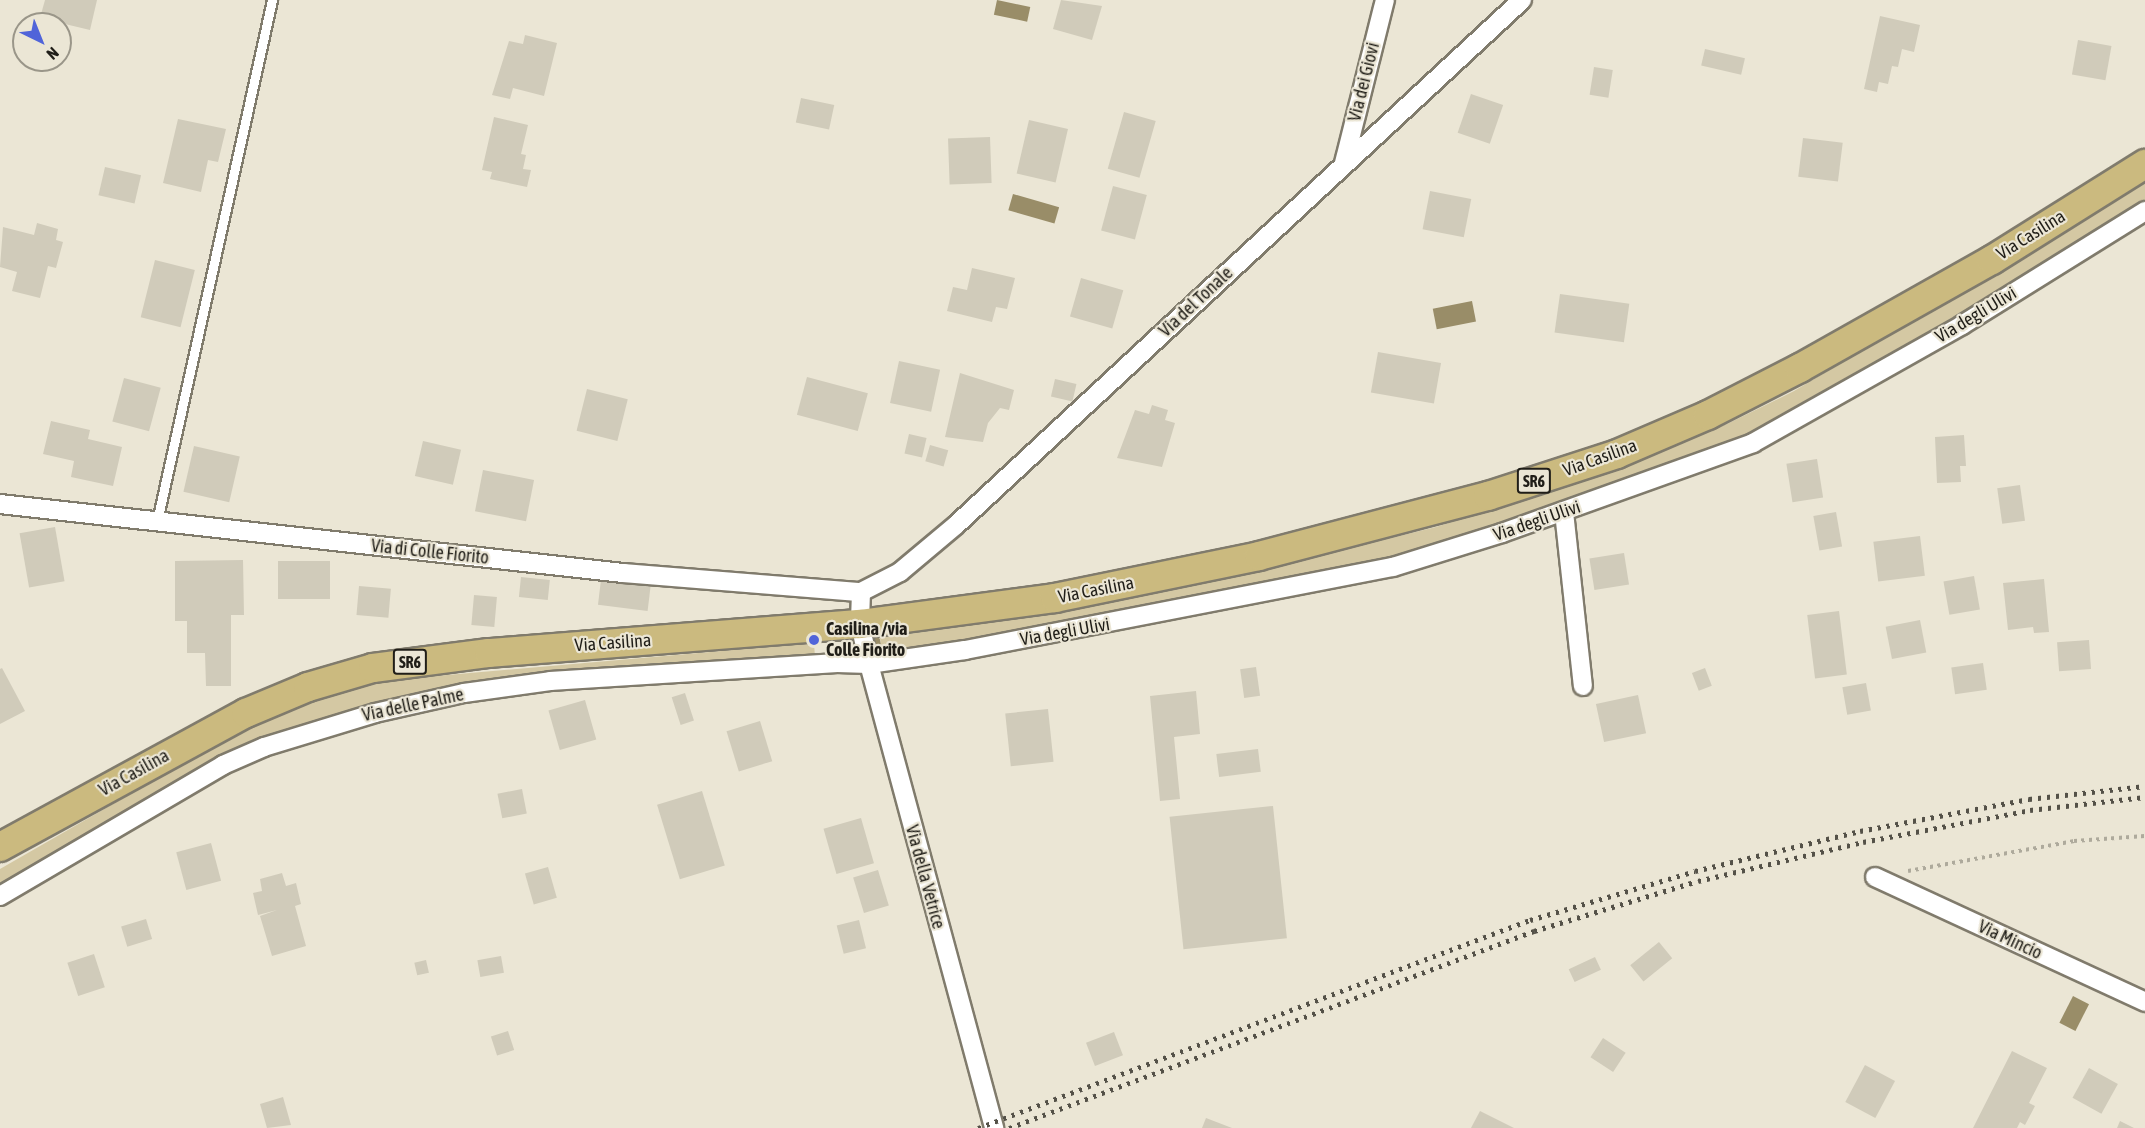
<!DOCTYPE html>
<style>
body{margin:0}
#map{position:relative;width:2145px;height:1128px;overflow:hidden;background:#ebe6d5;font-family:"Asap Condensed",sans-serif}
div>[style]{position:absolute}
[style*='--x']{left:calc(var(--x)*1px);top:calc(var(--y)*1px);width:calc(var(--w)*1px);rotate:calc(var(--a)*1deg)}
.green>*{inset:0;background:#d4c8a3}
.water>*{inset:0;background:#998d68;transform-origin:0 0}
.stream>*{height:6px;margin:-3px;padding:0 3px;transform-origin:3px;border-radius:3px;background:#998d68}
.building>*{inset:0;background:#d0cbba;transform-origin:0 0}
.path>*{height:4px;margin-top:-2px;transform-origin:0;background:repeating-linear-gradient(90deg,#aeaa9c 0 3px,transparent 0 7.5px)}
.roads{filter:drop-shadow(2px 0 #807b6c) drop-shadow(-2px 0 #807b6c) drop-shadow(0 2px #807b6c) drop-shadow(0 -2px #807b6c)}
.lane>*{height:9px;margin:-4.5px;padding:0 4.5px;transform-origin:4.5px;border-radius:4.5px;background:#fff}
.street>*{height:18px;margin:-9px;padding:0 9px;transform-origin:9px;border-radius:9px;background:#fff}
.primary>*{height:28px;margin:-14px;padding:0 14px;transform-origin:14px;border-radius:14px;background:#cbba7f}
.rail>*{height:4.5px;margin-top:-2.25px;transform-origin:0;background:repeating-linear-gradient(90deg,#545148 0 3px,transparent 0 9px)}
.dots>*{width:16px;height:16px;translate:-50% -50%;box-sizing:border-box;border:3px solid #ebe6d5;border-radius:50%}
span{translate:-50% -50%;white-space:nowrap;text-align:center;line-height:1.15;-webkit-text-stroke:4.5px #ebe6d5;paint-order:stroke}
.shield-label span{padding:2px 4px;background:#ebe6d5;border:2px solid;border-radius:4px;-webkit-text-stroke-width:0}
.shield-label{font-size:16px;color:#201e18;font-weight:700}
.street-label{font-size:18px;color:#201e18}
.poi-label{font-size:18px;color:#201e18;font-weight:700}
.left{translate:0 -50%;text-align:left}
.north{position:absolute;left:12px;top:12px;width:60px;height:60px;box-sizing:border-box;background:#ebe6d5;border:2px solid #9a9689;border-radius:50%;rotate:137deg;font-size:16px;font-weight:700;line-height:24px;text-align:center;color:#201e18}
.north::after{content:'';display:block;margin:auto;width:21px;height:27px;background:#5064d9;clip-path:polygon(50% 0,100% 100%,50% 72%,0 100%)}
</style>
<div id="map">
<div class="green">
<i style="clip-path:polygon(2145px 183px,2145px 203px,2034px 273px,1758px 433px,1432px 550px,1097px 622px,883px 655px,880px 638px,1026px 617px,1260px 570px,1436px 527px,1575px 483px,1727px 424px,1794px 391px)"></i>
<i style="clip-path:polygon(814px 643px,815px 657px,570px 674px,300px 729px,0 892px,0 869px,228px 738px,304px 702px,390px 680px)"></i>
</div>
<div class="water">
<i style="left:997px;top:0;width:34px;height:15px;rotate:12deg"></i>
<i style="left:1013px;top:194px;width:48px;height:17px;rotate:16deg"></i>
<i style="left:1472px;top:301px;width:21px;height:40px;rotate:79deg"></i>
<i style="left:2073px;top:996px;width:18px;height:30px;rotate:27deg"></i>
</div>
<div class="stream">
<i style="--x:877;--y:640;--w:15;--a:79"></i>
</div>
<div class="building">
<i style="clip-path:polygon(45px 0,97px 0,90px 30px,40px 18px)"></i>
<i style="clip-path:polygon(1061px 0,1102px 6px,1092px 40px,1053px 29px)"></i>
<i style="clip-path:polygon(1880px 16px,1920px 25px,1914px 52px,1902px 49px,1898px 67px,1892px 66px,1888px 84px,1879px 82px,1877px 92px,1864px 89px)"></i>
<i style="clip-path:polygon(525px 35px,557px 43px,544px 96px,513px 88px,510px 99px,492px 95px,509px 41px,523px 44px)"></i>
<i style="left:2078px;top:40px;width:34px;height:35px;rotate:10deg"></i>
<i style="left:1705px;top:49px;width:41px;height:17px;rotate:13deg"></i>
<i style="left:1594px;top:67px;width:19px;height:28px;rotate:9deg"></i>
<i style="left:1471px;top:94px;width:34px;height:41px;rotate:19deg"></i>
<i style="left:801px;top:98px;width:34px;height:25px;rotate:12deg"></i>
<i style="left:1124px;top:112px;width:33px;height:59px;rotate:16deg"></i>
<i style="clip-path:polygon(494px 117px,528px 125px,521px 154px,526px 155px,523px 169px,531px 170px,527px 187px,490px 179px,492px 172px,482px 170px)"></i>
<i style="clip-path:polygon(178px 119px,226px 129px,218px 162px,208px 160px,201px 192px,163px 183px)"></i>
<i style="left:1029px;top:120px;width:40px;height:55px;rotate:13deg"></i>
<i style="left:990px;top:137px;width:46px;height:42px;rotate:88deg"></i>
<i style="left:1803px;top:138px;width:40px;height:39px;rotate:7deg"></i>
<i style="left:105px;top:167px;width:37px;height:29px;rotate:13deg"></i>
<i style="left:1113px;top:186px;width:35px;height:46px;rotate:15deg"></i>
<i style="left:1430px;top:191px;width:42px;height:39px;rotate:11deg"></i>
<i style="clip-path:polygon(37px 223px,58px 229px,56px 240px,63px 242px,56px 268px,48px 266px,40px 298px,12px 291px,17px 272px,0 267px,3px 227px,34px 235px)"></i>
<i style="left:155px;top:260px;width:41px;height:59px;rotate:14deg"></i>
<i style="clip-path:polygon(972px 268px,1015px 278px,1007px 309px,996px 307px,992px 322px,947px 311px,953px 287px,967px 290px)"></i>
<i style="left:1081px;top:278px;width:44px;height:40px;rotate:16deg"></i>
<i style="left:1560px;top:294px;width:70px;height:39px;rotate:8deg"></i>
<i style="left:1378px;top:352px;width:64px;height:41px;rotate:10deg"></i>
<i style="left:899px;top:361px;width:42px;height:43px;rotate:12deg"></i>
<i style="clip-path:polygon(960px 373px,1014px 390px,1009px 410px,1000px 408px,988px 423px,983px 442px,945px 437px)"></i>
<i style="left:807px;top:377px;width:63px;height:39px;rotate:15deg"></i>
<i style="left:124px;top:378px;width:38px;height:45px;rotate:15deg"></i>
<i style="left:1055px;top:379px;width:22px;height:18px;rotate:13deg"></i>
<i style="left:587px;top:389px;width:42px;height:43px;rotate:14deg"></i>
<i style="clip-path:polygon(1152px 405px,1168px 410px,1165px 420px,1175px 423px,1162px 467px,1117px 458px,1135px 410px,1149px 414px)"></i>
<i style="clip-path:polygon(51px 421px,90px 430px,88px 439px,122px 447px,113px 486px,71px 477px,74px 461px,43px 454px)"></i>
<i style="left:909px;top:434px;width:18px;height:20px;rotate:13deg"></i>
<i style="clip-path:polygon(1964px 435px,1966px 466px,1960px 466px,1961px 482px,1937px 483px,1935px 437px)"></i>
<i style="left:423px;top:441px;width:39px;height:36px;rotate:13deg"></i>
<i style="left:930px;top:445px;width:19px;height:17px;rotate:16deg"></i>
<i style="left:194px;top:446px;width:47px;height:47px;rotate:13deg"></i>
<i style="left:1817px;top:459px;width:39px;height:31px;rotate:81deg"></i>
<i style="left:483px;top:470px;width:52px;height:42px;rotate:11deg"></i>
<i style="left:2020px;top:485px;width:36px;height:23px;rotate:82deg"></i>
<i style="left:1836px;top:512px;width:35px;height:23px;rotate:80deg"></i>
<i style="left:55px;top:527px;width:55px;height:36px;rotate:80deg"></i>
<i style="left:1920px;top:536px;width:40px;height:47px;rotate:83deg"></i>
<i style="left:1624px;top:553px;width:32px;height:35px;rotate:81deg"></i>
<i style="clip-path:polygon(243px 560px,244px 615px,231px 615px,231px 686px,206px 686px,205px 653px,187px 653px,187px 621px,175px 621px,175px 561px)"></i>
<i style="left:278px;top:561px;width:52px;height:38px"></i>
<i style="left:1974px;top:576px;width:34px;height:31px;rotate:80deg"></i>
<i style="left:521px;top:577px;width:29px;height:20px;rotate:6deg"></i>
<i style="clip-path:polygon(2044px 579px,2049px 632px,2034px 633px,2033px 627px,2008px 630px,2003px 583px)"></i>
<i style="left:601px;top:580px;width:50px;height:25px;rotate:7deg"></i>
<i style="left:359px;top:586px;width:32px;height:29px;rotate:5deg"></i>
<i style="left:474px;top:595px;width:23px;height:30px;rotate:5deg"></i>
<i style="left:1839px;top:611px;width:64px;height:32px;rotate:83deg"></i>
<i style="left:1920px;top:620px;width:33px;height:35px;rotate:79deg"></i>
<i style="left:2089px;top:640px;width:29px;height:32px;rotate:86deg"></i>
<i style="left:1983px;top:663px;width:27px;height:32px;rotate:82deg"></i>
<i style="left:1256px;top:667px;width:29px;height:16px;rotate:82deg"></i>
<i style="clip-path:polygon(2px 668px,25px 711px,0 724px,0 669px)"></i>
<i style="left:1705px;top:668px;width:19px;height:14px;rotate:69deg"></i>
<i style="left:1866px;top:683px;width:28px;height:24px;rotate:80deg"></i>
<i style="clip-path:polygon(1196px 691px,1200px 734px,1174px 737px,1180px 799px,1160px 801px,1150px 696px)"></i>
<i style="left:685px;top:693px;width:29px;height:14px;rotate:72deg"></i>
<i style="left:1638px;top:695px;width:39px;height:43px;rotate:78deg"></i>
<i style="left:585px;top:700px;width:41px;height:38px;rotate:74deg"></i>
<i style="left:1048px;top:709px;width:53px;height:43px;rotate:84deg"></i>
<i style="left:760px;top:721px;width:42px;height:35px;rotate:73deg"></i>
<i style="left:1258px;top:749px;width:23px;height:42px;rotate:83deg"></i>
<i style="left:522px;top:789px;width:25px;height:25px;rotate:79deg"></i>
<i style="left:702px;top:791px;width:78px;height:47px;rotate:73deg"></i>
<i style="left:1273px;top:806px;width:133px;height:104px;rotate:84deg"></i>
<i style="left:861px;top:818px;width:47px;height:39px;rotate:74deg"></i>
<i style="left:211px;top:843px;width:39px;height:36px;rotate:75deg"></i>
<i style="left:548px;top:867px;width:32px;height:24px;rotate:74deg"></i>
<i style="left:878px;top:870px;width:37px;height:26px;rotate:73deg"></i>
<i style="clip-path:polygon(282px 873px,286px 886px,296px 883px,301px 904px,295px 906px,306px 946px,272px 956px,260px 916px,277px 910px,258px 915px,253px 893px,262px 891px,260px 879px)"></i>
<i style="left:146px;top:919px;width:21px;height:26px;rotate:73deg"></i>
<i style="left:859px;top:920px;width:29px;height:23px;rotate:76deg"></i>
<i style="left:1659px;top:942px;width:21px;height:37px;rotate:51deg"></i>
<i style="left:94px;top:954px;width:35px;height:28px;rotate:72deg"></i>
<i style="left:501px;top:956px;width:17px;height:24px;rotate:80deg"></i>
<i style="left:1595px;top:957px;width:14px;height:29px;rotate:65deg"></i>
<i style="left:426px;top:960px;width:13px;height:12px;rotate:77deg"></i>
<i style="left:508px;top:1031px;width:20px;height:18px;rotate:72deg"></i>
<i style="left:1114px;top:1032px;width:25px;height:30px;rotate:69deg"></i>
<i style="left:1603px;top:1038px;width:27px;height:23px;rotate:33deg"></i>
<i style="clip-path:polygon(2012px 1051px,2047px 1068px,2029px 1103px,2035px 1106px,2025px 1125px,2020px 1122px,2017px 1128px,1973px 1128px)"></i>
<i style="left:1865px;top:1065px;width:34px;height:42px;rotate:28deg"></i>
<i style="left:2089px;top:1068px;width:33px;height:34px;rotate:29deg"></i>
<i style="clip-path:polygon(283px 1097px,291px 1125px,267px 1128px,260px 1104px)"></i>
<i style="clip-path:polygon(1480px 1111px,1514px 1128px,1471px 1128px)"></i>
<i style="clip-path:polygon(1206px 1118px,1232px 1128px,1202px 1128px)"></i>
<i style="clip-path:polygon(2120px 1121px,2134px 1128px,2117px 1128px)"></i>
</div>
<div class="path">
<i style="--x:1908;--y:871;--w:169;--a:-10.2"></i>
<i style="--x:2074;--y:841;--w:71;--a:-4"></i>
</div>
<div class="roads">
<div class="lane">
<i style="--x:157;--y:521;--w:534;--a:-77.55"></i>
</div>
<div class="street">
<i style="--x:1344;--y:163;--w:168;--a:-75.9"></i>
<i style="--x:0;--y:504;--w:627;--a:6.32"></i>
<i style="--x:623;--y:573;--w:239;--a:4.6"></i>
<i style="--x:861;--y:592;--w:44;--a:-27.1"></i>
<i style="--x:900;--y:572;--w:73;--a:-40"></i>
<i style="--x:956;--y:525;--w:772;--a:-42.85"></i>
<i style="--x:1564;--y:512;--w:175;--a:83.8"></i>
<i style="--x:861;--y:592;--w:32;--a:92"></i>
<i style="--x:860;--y:624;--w:41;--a:77.3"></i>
<i style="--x:869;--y:664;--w:481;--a:74.9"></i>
<i style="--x:1875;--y:877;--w:298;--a:24.8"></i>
<i style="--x:0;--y:896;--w:259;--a:-30.4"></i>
<i style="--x:223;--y:765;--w:45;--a:-23.7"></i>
<i style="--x:264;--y:747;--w:116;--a:-17"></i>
<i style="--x:375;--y:713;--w:91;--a:-12.7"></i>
<i style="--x:464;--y:693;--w:87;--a:-7.9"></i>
<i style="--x:550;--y:681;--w:288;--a:-3.6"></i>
<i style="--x:837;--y:663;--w:32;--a:2"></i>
<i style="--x:869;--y:664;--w:97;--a:-8.3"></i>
<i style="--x:965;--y:650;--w:436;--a:-11"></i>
<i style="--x:1393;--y:567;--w:114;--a:-17.3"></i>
<i style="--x:1502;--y:533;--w:267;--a:-19.7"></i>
<i style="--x:1753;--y:443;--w:240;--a:-29.4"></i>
<i style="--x:1962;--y:325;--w:216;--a:-31.9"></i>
</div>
<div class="primary">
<i style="--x:0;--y:847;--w:280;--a:-28.6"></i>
<i style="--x:246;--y:713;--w:67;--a:-22.8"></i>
<i style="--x:308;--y:687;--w:68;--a:-16.3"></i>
<i style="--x:373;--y:668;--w:117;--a:-7.4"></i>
<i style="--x:489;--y:653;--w:372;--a:-4.5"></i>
<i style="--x:860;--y:624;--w:197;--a:-7.6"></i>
<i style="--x:1055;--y:598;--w:208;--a:-11.6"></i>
<i style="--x:1259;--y:556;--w:237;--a:-14.7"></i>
<i style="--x:1488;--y:496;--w:136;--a:-18"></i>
<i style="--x:1617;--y:454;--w:99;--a:-23.2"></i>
<i style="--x:1708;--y:415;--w:103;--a:-27.1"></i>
<i style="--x:1800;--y:368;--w:220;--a:-29.4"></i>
<i style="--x:1992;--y:260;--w:181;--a:-32.1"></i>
</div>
</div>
<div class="rail">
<i style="--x:978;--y:1128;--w:590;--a:-20.65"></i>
<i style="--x:1530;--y:920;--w:172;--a:-16.5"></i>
<i style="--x:1695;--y:871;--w:170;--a:-13.6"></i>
<i style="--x:1860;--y:831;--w:172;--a:-10.7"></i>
<i style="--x:2029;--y:799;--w:117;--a:-6.4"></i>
<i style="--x:1009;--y:1128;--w:561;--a:-20.57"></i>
<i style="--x:1534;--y:931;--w:171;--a:-17"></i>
<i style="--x:1698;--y:881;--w:170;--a:-13.3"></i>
<i style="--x:1863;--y:842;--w:170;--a:-10.8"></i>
<i style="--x:2030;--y:810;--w:116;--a:-6.4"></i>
</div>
<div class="dots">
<i style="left:814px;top:640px;background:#5064d9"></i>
</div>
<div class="shield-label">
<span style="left:1534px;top:481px">SR6</span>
<span style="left:410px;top:662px">SR6</span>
</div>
<div class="street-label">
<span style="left:1364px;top:82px;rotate:-76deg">Via dei Giovi</span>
<span style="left:2031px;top:235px;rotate:-32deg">Via Casilina</span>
<span style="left:1196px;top:302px;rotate:-43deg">Via del Tonale</span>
<span style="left:1976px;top:315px;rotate:-31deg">Via degli Ulivi</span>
<span style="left:1600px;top:458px;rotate:-20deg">Via Casilina</span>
<span style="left:1537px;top:521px;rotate:-19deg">Via degli Ulivi</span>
<span style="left:430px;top:552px;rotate:6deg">Via di Colle Fiorito</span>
<span style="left:1096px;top:590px;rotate:-11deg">Via Casilina</span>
<span style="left:1065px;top:632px;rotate:-10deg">Via degli Ulivi</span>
<span style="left:613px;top:643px;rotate:-4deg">Via Casilina</span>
<span style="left:413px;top:705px;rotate:-12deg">Via delle Palme</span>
<span style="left:134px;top:773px;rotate:-29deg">Via Casilina</span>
<span style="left:925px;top:877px;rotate:75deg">Via della Vetrice</span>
<span style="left:2010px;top:940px;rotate:25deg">Via Mincio</span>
</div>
<div class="poi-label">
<span class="left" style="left:826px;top:640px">Casilina /via<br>Colle Fiorito</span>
</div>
<div class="north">N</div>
</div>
